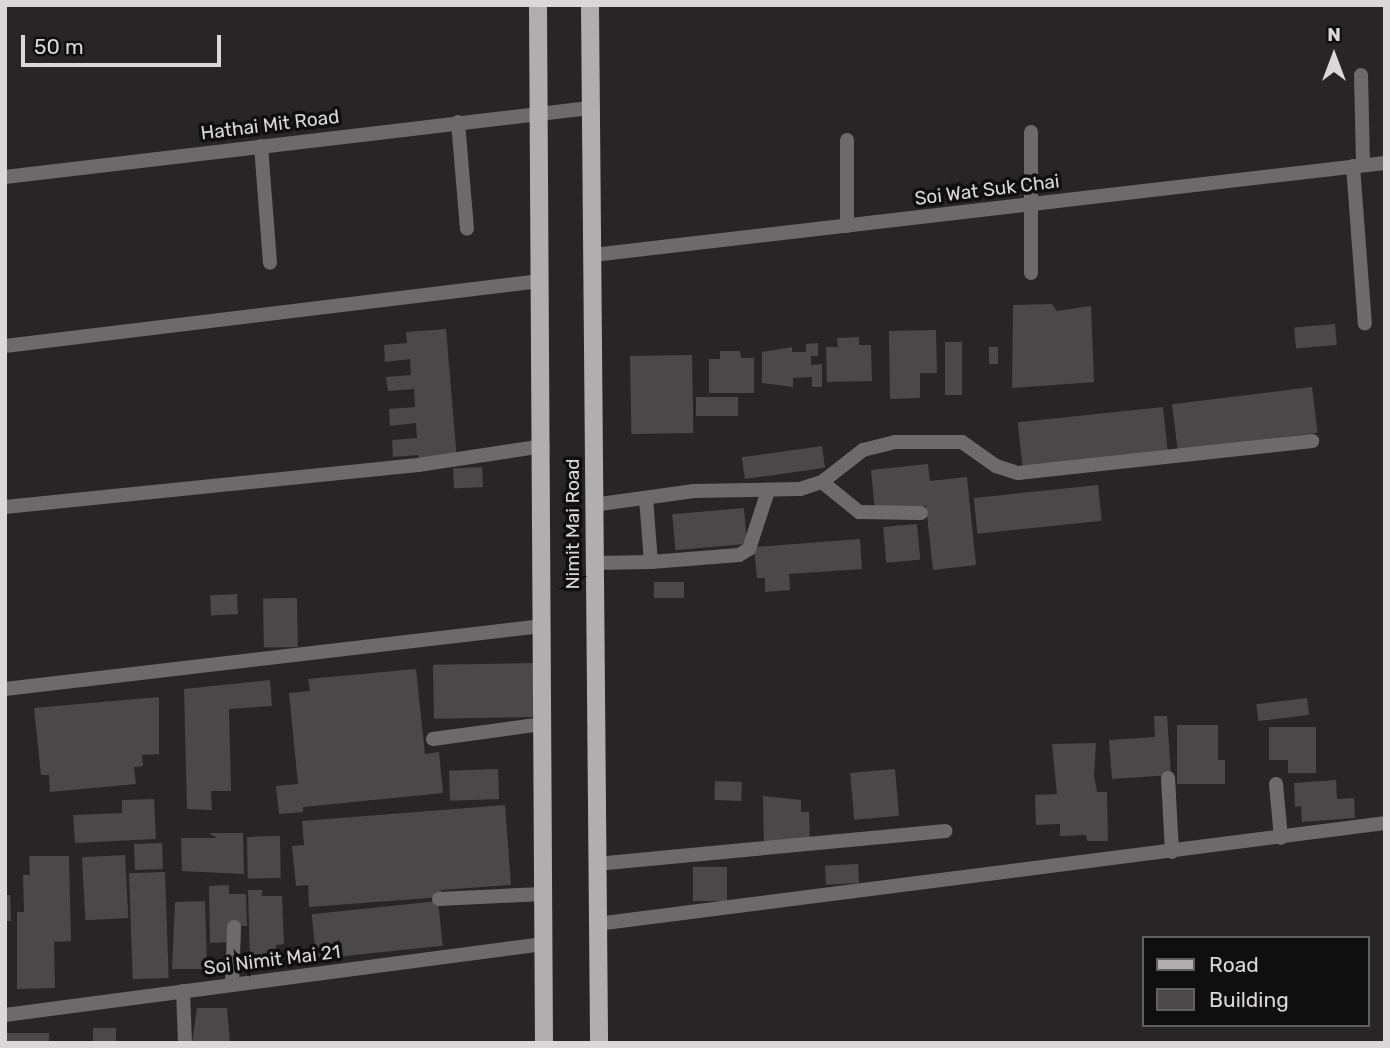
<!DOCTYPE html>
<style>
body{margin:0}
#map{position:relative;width:1390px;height:1048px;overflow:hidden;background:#292526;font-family:Rubik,sans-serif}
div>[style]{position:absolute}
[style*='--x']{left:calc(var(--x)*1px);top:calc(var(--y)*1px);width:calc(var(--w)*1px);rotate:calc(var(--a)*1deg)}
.building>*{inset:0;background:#4c4849;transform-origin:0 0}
.service>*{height:14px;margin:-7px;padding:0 7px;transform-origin:7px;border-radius:7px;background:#6c6a6a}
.minor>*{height:14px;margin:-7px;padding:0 7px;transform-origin:7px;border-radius:7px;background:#6c6a6a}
.tertiary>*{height:14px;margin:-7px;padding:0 7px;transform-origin:7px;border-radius:7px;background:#6c6a6a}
.primary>*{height:18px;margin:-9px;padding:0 9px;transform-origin:9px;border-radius:9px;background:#b2aeaf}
span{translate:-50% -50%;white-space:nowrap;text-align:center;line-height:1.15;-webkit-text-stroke:7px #100f0f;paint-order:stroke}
.street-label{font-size:19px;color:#dbd8d9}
.frame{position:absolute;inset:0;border:7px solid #dbd8d9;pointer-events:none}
.legend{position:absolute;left:1142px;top:936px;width:228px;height:91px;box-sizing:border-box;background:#100f0f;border:2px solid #615f60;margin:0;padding:9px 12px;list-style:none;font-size:21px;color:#dbd8d9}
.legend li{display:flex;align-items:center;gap:14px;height:35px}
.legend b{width:35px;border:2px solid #615f60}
.north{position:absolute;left:1299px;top:21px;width:70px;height:70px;-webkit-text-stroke:5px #100f0f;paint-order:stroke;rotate:0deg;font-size:19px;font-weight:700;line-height:28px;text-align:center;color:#dbd8d9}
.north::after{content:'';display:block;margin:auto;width:24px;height:32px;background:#dbd8d9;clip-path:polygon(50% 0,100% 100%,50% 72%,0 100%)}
.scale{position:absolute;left:21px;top:35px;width:200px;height:32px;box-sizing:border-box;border:4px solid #dbd8d9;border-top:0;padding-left:9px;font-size:21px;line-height:24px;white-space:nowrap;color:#dbd8d9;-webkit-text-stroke:5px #100f0f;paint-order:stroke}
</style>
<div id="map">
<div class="building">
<i style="clip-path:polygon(1052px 304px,1057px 311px,1091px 306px,1094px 382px,1012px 388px,1013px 305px)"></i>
<i style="left:1335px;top:324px;width:21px;height:41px;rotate:85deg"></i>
<i style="clip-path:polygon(446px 329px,457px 460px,419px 463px,418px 455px,393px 457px,392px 440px,417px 438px,416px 423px,390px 426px,389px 409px,415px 407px,414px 389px,388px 391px,386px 377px,411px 375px,410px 359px,385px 362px,384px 345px,407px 343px,406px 332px)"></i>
<i style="clip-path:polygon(936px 330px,937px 373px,920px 373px,920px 398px,890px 399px,889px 331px)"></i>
<i style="clip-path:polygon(859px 337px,859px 345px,871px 345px,872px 381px,827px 382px,826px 347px,838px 347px,837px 338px)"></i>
<i style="left:962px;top:342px;width:53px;height:17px;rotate:90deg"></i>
<i style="clip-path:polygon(818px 343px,818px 356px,811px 356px,811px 365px,822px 364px,822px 387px,812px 387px,812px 377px,793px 378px,793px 387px,762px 383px,762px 352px,792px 347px,792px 352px,806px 352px,806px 344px)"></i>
<i style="left:989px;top:347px;width:9px;height:17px"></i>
<i style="clip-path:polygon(720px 351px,740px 351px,741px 358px,754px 358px,754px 393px,709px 393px,709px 359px,720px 359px)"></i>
<i style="left:692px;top:355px;width:78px;height:62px;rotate:89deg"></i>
<i style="left:1312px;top:387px;width:46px;height:141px;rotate:83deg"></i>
<i style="left:696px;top:397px;width:42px;height:19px"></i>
<i style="left:1163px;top:407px;width:44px;height:146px;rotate:84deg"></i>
<i style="left:822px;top:446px;width:22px;height:81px;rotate:82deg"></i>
<i style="clip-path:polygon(928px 464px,930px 481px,967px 477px,976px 565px,933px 570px,926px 506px,875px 511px,871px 470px)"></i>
<i style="left:482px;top:467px;width:20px;height:29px;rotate:87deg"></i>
<i style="left:1098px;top:485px;width:36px;height:125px;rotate:84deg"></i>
<i style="left:744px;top:508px;width:36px;height:72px;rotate:85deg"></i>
<i style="left:917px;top:524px;width:36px;height:34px;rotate:85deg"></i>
<i style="clip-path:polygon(860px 539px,862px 569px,789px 574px,790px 590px,765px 592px,765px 578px,757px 578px,754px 547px)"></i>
<i style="left:684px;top:582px;width:16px;height:30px;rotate:90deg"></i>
<i style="left:237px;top:594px;width:20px;height:27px;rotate:87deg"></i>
<i style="left:297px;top:598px;width:49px;height:34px;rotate:89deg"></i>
<i style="left:534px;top:663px;width:54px;height:101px;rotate:89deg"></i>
<i style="clip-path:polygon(416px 669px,425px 754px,439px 752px,443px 793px,303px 807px,303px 812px,279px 814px,276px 786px,298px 784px,289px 693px,310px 691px,308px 679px)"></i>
<i style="clip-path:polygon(270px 680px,272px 706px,229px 709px,231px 791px,211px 791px,212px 810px,187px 809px,184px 689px)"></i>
<i style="clip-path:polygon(159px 697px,159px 754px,142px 755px,143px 766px,134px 767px,136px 784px,50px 792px,49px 775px,41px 775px,34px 708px)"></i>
<i style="left:1307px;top:698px;width:17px;height:51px;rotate:83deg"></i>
<i style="clip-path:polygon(1154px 716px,1167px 716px,1171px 775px,1112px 779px,1109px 740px,1155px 737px)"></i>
<i style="clip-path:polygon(1177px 725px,1218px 725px,1218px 760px,1225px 760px,1225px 784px,1177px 784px)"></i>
<i style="clip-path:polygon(1269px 727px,1316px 727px,1316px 773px,1288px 773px,1288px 760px,1269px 760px)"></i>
<i style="clip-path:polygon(1096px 743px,1094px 776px,1097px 792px,1107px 792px,1108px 841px,1087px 841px,1086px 835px,1060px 836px,1060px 824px,1036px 825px,1035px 795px,1057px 794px,1052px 744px)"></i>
<i style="left:498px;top:769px;width:30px;height:49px;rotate:88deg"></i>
<i style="left:895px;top:769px;width:47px;height:45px;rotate:85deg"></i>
<i style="clip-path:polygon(1336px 780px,1337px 799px,1354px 798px,1355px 818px,1302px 822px,1301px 806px,1295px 807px,1294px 783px)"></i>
<i style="left:715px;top:781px;width:27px;height:19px;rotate:2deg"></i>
<i style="clip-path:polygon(763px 796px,801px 800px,801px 812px,809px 812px,810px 844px,764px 845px)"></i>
<i style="clip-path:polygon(154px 799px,156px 839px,75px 843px,73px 815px,122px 813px,122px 800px)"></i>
<i style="clip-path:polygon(505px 805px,511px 885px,441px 890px,442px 897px,309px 907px,308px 885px,296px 886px,292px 846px,304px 845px,302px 821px)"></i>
<i style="clip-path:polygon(209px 833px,243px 833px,244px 874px,182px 871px,181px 838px,217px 838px)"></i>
<i style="left:280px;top:836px;width:42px;height:33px;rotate:89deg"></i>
<i style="left:162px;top:843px;width:26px;height:28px;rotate:88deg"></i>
<i style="left:125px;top:855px;width:63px;height:43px;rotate:87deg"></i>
<i style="clip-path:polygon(29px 856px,69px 856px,71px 941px,54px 942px,55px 988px,17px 989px,17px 912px,24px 912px,23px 875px,30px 875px)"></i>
<i style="left:858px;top:864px;width:19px;height:33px;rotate:87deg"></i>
<i style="left:693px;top:867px;width:34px;height:34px"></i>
<i style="left:165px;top:872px;width:106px;height:36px;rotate:88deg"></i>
<i style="clip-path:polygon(229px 885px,229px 894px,246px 894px,247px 926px,230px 926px,230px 942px,210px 943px,209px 886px)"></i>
<i style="clip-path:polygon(248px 890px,262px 890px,262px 896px,282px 896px,284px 944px,276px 945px,276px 964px,250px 964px)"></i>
<i style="clip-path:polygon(5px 895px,10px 895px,11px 921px,5px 921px)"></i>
<i style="clip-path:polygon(205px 901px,207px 969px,172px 969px,175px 902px)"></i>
<i style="left:438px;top:901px;width:45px;height:127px;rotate:84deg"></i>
<i style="clip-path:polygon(197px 1008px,227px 1008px,230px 1043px,192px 1043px)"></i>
<i style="left:116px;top:1028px;width:15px;height:23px;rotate:90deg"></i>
<i style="left:5px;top:1033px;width:44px;height:10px"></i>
</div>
<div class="service">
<i style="--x:1361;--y:75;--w:90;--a:88.7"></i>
<i style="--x:458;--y:122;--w:107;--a:85.2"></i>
<i style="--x:1031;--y:132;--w:141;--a:90"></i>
<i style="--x:847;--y:140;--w:86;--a:90"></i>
<i style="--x:261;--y:146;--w:117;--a:85.6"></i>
<i style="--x:822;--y:482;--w:48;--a:39"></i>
<i style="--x:859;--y:512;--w:62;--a:0.9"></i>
<i style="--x:593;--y:505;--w:102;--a:-7.9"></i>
<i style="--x:694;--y:491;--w:106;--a:-1.1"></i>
<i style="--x:800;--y:489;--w:23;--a:-18"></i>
<i style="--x:822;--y:482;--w:52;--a:-38"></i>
<i style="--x:863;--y:450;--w:33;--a:-14"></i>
<i style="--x:895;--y:442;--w:67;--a:0"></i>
<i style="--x:962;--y:442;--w:42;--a:35.2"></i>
<i style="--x:996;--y:466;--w:23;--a:18"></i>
<i style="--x:1018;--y:473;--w:296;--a:-6.2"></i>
<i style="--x:651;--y:562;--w:88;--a:-4.5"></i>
<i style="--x:739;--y:555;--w:12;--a:-31"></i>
<i style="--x:749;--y:549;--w:61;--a:-71.9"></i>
<i style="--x:594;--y:563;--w:57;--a:-1"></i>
<i style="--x:651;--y:562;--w:63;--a:-94.5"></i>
<i style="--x:433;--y:739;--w:111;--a:-7.8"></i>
<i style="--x:1168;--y:778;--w:74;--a:86.9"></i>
<i style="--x:1276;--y:784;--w:54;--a:84.7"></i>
<i style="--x:439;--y:899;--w:104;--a:-2.8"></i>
<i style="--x:232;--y:985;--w:58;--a:-88"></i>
<i style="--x:183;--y:991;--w:52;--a:87.8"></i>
</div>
<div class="minor">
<i style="--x:1353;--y:166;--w:158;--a:85.7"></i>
<i style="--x:5;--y:346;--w:539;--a:-6.93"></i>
<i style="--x:5;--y:507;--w:415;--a:-5.8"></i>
<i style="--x:418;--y:465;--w:126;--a:-8.6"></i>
<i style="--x:5;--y:689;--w:541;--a:-6.69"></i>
<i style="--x:596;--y:864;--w:351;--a:-5.4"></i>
<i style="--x:597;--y:924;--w:794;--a:-7.3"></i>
<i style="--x:5;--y:1015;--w:543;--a:-7.52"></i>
</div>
<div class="tertiary">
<i style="--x:5;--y:177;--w:589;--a:-6.73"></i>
<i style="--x:593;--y:255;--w:797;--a:-6.63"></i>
</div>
<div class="primary">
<i style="--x:538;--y:5;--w:1038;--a:89.67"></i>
<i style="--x:590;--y:5;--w:1038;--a:89.5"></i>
</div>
<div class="street-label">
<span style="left:270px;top:125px;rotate:-7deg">Hathai Mit Road</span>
<span style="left:987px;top:190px;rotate:-7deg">Soi Wat Suk Chai</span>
<span style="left:573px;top:524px;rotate:-90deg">Nimit Mai Road</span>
<span style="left:272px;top:960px;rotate:-7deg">Soi Nimit Mai 21</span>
</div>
<div class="frame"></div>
<ul class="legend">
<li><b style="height:9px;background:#b2aeaf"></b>Road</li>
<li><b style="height:19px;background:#4c4849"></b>Building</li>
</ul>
<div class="north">N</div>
<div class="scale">50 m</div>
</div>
